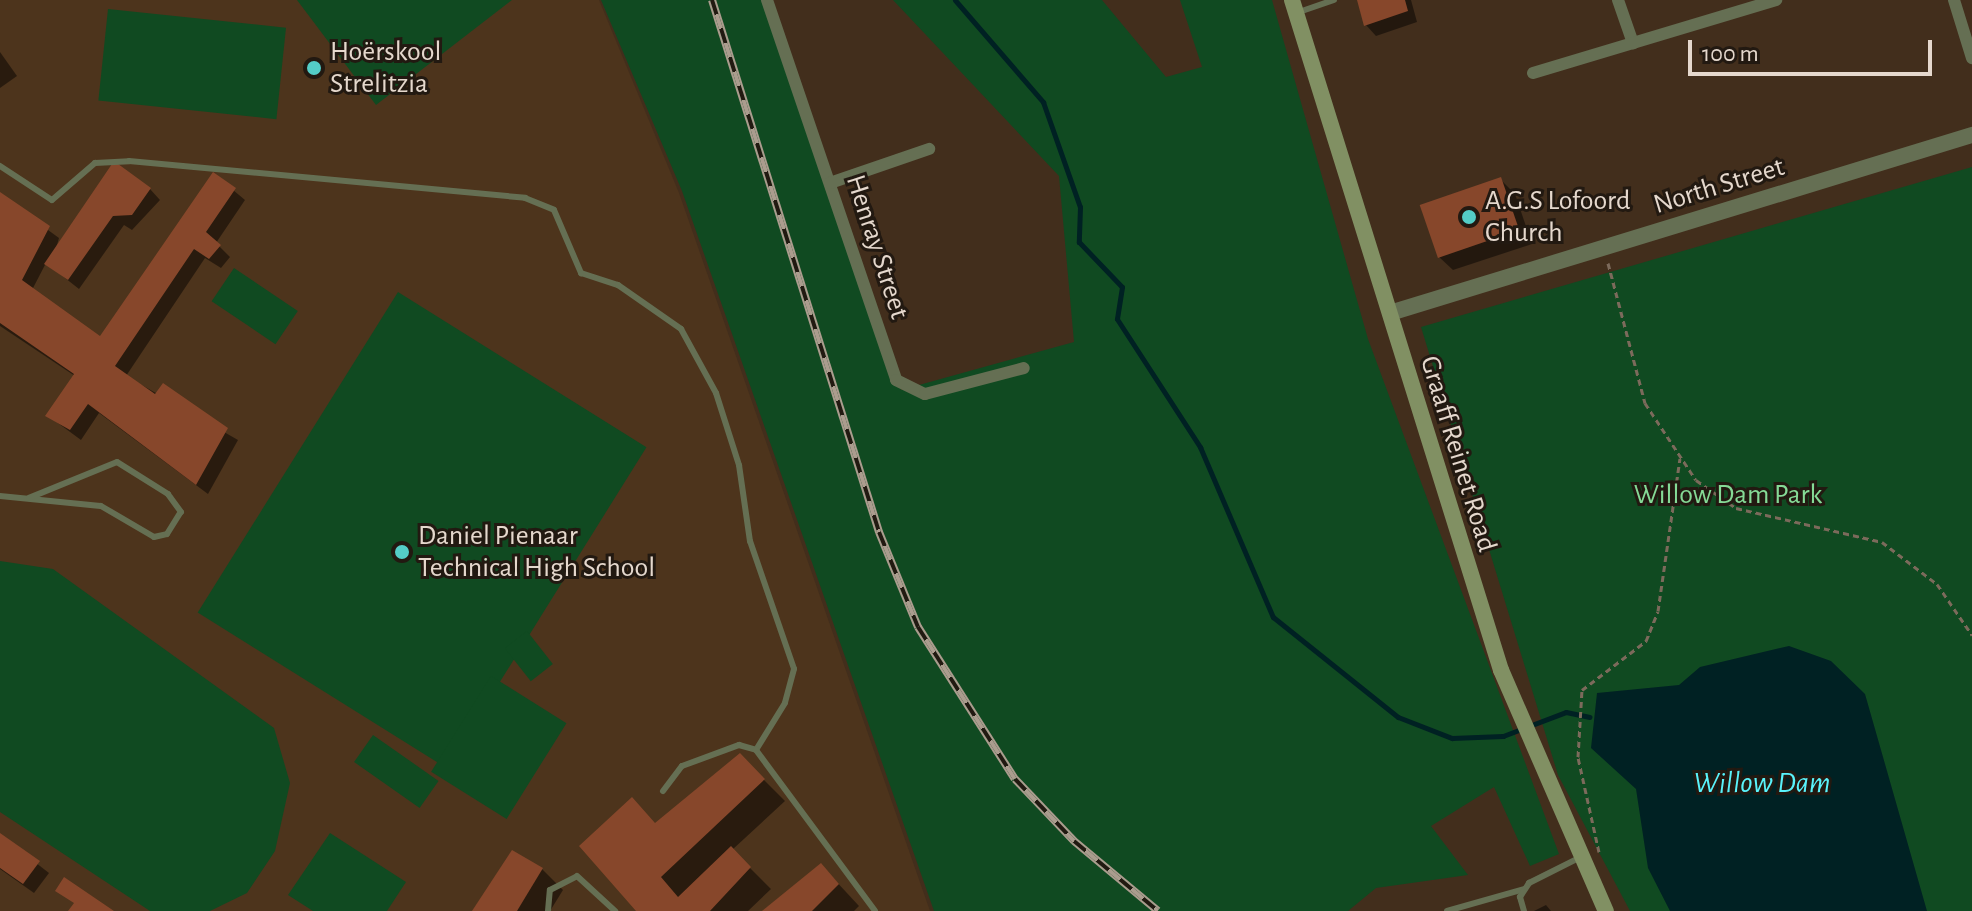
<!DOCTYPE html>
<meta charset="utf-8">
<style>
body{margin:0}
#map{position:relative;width:1972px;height:911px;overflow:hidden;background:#422e1c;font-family:"Alegreya Sans",sans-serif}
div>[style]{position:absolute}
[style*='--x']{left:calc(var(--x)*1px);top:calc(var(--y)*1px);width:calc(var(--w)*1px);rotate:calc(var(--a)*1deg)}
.built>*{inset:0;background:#4d341c}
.green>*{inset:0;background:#104a21;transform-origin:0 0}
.water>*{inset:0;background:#002123}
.shadow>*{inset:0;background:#0007}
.stream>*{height:5px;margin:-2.5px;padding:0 2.5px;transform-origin:2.5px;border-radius:2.5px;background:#002123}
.building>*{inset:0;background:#87472b;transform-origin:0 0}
.path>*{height:3px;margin-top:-1.5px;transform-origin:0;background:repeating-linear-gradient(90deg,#7c6a5b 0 6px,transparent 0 10px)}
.service>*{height:6px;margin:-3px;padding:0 3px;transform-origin:3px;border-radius:3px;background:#656f53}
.minor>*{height:12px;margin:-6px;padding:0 6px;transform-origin:6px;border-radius:6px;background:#656f53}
.tertiary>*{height:16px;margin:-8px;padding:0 8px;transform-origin:8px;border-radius:8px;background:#656f53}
.secondary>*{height:16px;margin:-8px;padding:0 8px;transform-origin:8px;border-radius:8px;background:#819063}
.rail>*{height:8px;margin-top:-4px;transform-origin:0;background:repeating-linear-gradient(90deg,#221911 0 15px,#ab9c8e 0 30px);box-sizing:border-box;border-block:2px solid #ab9c8e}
.dots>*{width:22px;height:22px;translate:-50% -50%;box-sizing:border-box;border:4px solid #221911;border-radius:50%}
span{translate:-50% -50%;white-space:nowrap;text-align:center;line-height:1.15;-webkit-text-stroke:6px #221911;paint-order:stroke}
.poi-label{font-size:28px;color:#e5d8cd}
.left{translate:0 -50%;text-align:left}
.street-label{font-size:28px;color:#e5d8cd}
.park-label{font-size:28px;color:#85da96}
.water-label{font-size:30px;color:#59f2fa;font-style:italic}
.scale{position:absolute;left:1688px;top:40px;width:244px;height:36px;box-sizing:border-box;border:4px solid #e5d8cd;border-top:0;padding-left:10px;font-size:24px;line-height:28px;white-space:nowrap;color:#e5d8cd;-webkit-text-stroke:6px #221911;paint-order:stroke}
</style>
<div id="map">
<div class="built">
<i style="clip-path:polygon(0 0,599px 0,679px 193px,930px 911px,0 911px)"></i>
</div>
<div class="green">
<i style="clip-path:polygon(297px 0,512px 0,376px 105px)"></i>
<i style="clip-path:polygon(601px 0,766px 0,901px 390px,1074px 342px,1059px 176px,893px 0,1102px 0,1166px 77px,1202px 67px,1180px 0,1272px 0,1368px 339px,1559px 854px,1530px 866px,1494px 787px,1431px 826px,1468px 875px,1376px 888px,1348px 911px,934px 911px,682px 191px)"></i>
<i style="left:108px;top:9px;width:179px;height:92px;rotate:6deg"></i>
<i style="clip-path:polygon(1972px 167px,1972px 911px,1630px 911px,1558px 775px,1421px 327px)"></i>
<i style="left:234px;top:268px;width:77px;height:40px;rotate:34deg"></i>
<i style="left:398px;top:292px;width:293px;height:378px;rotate:32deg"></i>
<i style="clip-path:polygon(0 561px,53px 569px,274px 728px,290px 783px,275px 851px,247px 893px,210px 911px,150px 911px,0 812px)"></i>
<i style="left:527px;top:631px;width:42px;height:28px;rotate:52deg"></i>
<i style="left:491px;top:676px;width:89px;height:113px;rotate:32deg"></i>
<i style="left:373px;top:735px;width:80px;height:33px;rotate:35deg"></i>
<i style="clip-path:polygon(330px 833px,406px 882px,387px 911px,313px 911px,288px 895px)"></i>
</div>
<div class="water">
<i style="clip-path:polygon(1789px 646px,1831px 661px,1865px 694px,1927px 911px,1670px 911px,1648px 868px,1636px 789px,1591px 748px,1597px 693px,1679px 685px,1700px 667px)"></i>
</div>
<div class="shadow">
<i style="clip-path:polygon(1361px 0,1411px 0,1417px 22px,1376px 36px,1366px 25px)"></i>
<i style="clip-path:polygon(0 52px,17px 76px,0 88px)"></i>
<i style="clip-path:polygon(214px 174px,245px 200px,216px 243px,230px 257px,221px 268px,205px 258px,126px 376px,238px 440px,208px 494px,99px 413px,81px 440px,47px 415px,75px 376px,0 326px,0 195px,59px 238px,55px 252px,150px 189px,160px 200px,132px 230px,124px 225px,79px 289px,46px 263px,32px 290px,101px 339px)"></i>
<i style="clip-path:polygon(1501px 180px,1515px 194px,1532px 244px,1453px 270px,1438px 256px)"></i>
<i style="clip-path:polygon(740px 756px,785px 801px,732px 850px,771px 889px,748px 911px,639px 911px,656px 825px)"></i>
<i style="clip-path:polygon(0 835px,49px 873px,34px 893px,0 869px)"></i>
<i style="clip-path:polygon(821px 865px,859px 906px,854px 911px,765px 911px)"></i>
<i style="clip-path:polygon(542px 869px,563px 890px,550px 911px,475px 911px)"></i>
<i style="clip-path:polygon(1546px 905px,1551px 911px,1534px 911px)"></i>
</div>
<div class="stream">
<i style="--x:955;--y:0;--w:135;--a:49.2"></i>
<i style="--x:1043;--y:102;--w:111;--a:70.6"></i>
<i style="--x:1080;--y:207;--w:35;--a:92"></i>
<i style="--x:1079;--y:242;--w:62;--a:46.3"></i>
<i style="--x:1122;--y:287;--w:32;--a:99"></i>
<i style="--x:1117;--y:319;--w:153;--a:57"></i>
<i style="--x:1200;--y:447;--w:185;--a:66.8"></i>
<i style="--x:1273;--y:617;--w:160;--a:38.7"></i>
<i style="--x:1398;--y:717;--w:58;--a:21.3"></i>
<i style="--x:1452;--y:738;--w:51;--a:-2.2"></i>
<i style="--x:1503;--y:736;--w:67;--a:-20.9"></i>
<i style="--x:1566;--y:712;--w:24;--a:12"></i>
</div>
<div class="building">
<i style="clip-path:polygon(1357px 0,1405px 0,1408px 11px,1364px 26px)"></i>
<i style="clip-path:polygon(114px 161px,151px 188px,132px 215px,113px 216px,68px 280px,44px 264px)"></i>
<i style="clip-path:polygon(213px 172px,236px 188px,206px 232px,221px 245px,209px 259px,194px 249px,115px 366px,155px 394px,163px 383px,228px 428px,196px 485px,88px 404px,70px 430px,45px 416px,74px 374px,0 323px,0 192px,50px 226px,22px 280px,100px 336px)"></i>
<i style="left:1501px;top:177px;width:56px;height:86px;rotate:71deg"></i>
<i style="clip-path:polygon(740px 753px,765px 779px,661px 877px,678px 897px,731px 846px,751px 867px,710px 911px,636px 911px,579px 846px,632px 797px,655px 823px)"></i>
<i style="clip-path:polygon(0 833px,40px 861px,23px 884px,0 868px)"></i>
<i style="clip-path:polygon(512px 850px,543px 868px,517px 911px,472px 911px)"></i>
<i style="clip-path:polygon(821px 863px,839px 884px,812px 911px,762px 911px)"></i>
<i style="clip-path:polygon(64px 877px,114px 911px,68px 911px,74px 903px,55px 891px)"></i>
</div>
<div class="path">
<i style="--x:1608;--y:263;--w:145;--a:75.2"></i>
<i style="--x:1645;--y:403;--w:92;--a:56.5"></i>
<i style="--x:1696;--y:480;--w:49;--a:35"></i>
<i style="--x:1736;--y:508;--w:150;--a:13.1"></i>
<i style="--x:1882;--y:542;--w:69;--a:37.4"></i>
<i style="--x:1937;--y:584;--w:62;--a:55.5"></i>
<i style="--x:1599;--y:852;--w:97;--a:-102.5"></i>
<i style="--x:1578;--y:757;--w:67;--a:-86.6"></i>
<i style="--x:1582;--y:690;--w:81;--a:-37.4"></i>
<i style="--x:1646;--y:641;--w:32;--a:-68"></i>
<i style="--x:1658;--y:611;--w:154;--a:-81.8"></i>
</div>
<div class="service">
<i style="--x:1299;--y:12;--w:37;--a:-19"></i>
<i style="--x:0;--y:166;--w:62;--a:33.2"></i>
<i style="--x:52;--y:200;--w:57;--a:-40.7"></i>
<i style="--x:95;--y:163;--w:34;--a:-3"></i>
<i style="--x:129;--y:161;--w:398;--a:5.3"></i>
<i style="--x:525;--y:198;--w:31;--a:22"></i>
<i style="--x:554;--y:210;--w:69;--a:66.8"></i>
<i style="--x:581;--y:273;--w:39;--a:18"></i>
<i style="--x:618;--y:285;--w:77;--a:34.9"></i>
<i style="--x:681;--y:329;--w:73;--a:61.3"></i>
<i style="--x:716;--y:393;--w:76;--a:72.3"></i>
<i style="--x:739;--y:465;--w:77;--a:81.8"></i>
<i style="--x:750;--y:541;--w:135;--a:71"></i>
<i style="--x:794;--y:669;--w:35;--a:105"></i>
<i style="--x:785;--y:703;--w:55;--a:121.7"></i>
<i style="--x:0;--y:496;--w:101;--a:5.7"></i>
<i style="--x:101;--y:506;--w:61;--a:30.3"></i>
<i style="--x:154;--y:537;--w:13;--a:-13"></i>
<i style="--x:167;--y:534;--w:26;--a:-58"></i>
<i style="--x:181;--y:512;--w:22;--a:-126"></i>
<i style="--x:168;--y:494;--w:60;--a:-147.9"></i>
<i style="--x:117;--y:462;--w:95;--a:157.8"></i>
<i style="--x:663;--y:791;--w:31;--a:-53"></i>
<i style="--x:682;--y:766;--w:61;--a:-20.2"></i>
<i style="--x:739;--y:745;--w:18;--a:16"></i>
<i style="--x:756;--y:750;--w:200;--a:53.5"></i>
<i style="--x:548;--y:911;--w:21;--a:-85"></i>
<i style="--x:550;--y:890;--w:30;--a:-27"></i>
<i style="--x:577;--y:876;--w:52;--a:42.6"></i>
<i style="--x:1447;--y:911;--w:80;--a:-15.9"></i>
<i style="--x:1524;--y:911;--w:15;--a:-106"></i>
<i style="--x:1520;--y:897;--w:17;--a:-57"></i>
<i style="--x:1529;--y:883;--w:56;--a:-26.6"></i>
</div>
<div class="minor">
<i style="--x:767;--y:0;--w:401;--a:71.2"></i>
<i style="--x:896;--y:380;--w:32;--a:26"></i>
<i style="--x:925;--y:394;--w:102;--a:-14.7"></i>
<i style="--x:1618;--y:0;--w:46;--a:70.8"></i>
<i style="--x:1954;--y:0;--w:61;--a:72.8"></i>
<i style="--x:1533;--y:73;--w:254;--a:-16.7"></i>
<i style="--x:830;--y:183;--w:105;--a:-19"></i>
</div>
<div class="tertiary">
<i style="--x:1390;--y:313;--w:609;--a:-17.01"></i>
</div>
<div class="secondary">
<i style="--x:1292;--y:0;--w:702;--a:72.68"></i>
<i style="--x:1501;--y:670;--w:263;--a:66.5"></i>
</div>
<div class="rail">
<i style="--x:712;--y:0;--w:558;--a:72.57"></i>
<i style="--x:879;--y:532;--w:103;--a:67.7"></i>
<i style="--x:918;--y:627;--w:180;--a:57.5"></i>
<i style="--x:1015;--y:779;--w:86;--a:46.4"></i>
<i style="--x:1074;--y:841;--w:109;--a:39.8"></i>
</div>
<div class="dots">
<i style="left:314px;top:68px;background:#54cdc7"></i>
<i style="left:1469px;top:217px;background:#54cdc7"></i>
<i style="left:402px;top:552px;background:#54cdc7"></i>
</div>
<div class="poi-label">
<span class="left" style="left:330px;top:68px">Hoërskool<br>Strelitzia</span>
<span class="left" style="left:1485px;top:217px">A.G.S Lofoord<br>Church</span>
<span class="left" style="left:418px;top:552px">Daniel Pienaar<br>Technical High School</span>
</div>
<div class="street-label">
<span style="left:1719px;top:186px;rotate:-17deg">North Street</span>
<span style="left:877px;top:247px;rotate:72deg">Henray Street</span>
<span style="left:1458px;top:454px;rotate:73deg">Graaff Reinet Road</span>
</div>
<div class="park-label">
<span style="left:1728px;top:495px">Willow Dam Park</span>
</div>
<div class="water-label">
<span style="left:1762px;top:783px">Willow Dam</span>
</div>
<div class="scale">100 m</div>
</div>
